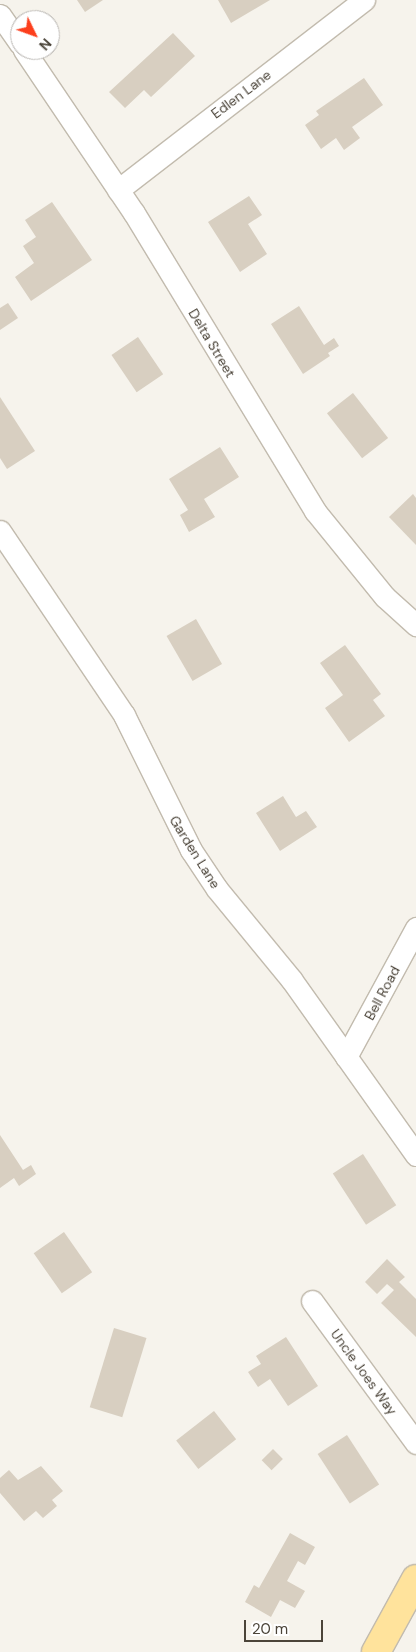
<!DOCTYPE html>
<style>
body{margin:0}
#map{position:relative;width:416px;height:1652px;overflow:hidden;background:#f6f3ec;font-family:"DM Sans",sans-serif}
div>[style]{position:absolute}
[style*='--x']{left:calc(var(--x)*1px);top:calc(var(--y)*1px);width:calc(var(--w)*1px);rotate:calc(var(--a)*1deg)}
.building>*{inset:0;background:#d8cfc1;transform-origin:0 0}
.roads{filter:drop-shadow(1px 0 #c2bbae) drop-shadow(-1px 0 #c2bbae) drop-shadow(0 1px #c2bbae) drop-shadow(0 -1px #c2bbae)}
.minor>*{height:21px;margin:-10.5px;padding:0 10.5px;transform-origin:10.5px;border-radius:10.5px;background:#fff}
.primary>*{height:28px;margin:-14px;padding:0 14px;transform-origin:14px;border-radius:14px;background:#ffe39c}
span{translate:-50% -50%;white-space:nowrap;text-align:center;line-height:1.15;-webkit-text-stroke:4px #fff;paint-order:stroke}
.street-label{font-size:14px;color:#4b4439}
.north{position:absolute;left:10px;top:10px;width:50px;height:50px;box-sizing:border-box;background:#fff;border:1px solid #b7b4b0;border-radius:50%;rotate:132deg;font-size:14px;font-weight:700;line-height:20px;text-align:center;color:#4b4439}
.north::after{content:'';display:block;margin:auto;width:18px;height:22px;background:#fc3f1d;clip-path:polygon(50% 0,100% 100%,50% 72%,0 100%)}
.scale{position:absolute;left:244px;top:1620px;width:79px;height:22px;box-sizing:border-box;border:2px solid #4b4439;border-top:0;padding-left:6px;font-size:15px;line-height:18px;white-space:nowrap;color:#4b4439;-webkit-text-stroke:4px #fff;paint-order:stroke}
</style>
<div id="map">
<div class="building">
<i style="clip-path:polygon(77px 0,103px 0,85px 12px)"></i>
<i style="clip-path:polygon(218px 0,270px 0,231px 23px)"></i>
<i style="clip-path:polygon(173px 33px,195px 56px,151px 97px,144px 90px,125px 108px,109px 92px)"></i>
<i style="clip-path:polygon(364px 78px,383px 105px,352px 127px,360px 138px,344px 150px,336px 138px,321px 149px,305px 125px,319px 115px,316px 111px)"></i>
<i style="clip-path:polygon(249px 196px,262px 215px,248px 224px,267px 254px,240px 272px,208px 222px)"></i>
<i style="clip-path:polygon(52px 202px,92px 260px,31px 301px,15px 277px,34px 263px,23px 246px,36px 237px,25px 220px)"></i>
<i style="clip-path:polygon(8px 303px,18px 318px,0 330px,0 308px)"></i>
<i style="clip-path:polygon(299px 306px,324px 345px,334px 338px,339px 346px,328px 353px,330px 356px,303px 374px,271px 324px)"></i>
<i style="left:138px;top:337px;width:45px;height:32px;rotate:56deg"></i>
<i style="left:353px;top:393px;width:57px;height:33px;rotate:52deg"></i>
<i style="clip-path:polygon(0 397px,35px 451px,7px 469px,0 458px)"></i>
<i style="clip-path:polygon(220px 447px,239px 477px,204px 499px,215px 517px,189px 532px,180px 515px,188px 510px,169px 479px)"></i>
<i style="clip-path:polygon(413px 494px,416px 498px,416px 545px,389px 517px)"></i>
<i style="left:196px;top:619px;width:52px;height:34px;rotate:60deg"></i>
<i style="clip-path:polygon(345px 645px,381px 694px,373px 700px,385px 716px,349px 742px,325px 708px,343px 695px,320px 663px)"></i>
<i style="clip-path:polygon(283px 796px,296px 817px,306px 811px,317px 827px,280px 851px,256px 813px)"></i>
<i style="clip-path:polygon(0 1135px,23px 1170px,31px 1165px,36px 1174px,19px 1186px,14px 1178px,0 1188px)"></i>
<i style="left:363px;top:1154px;width:61px;height:36px;rotate:57deg"></i>
<i style="left:64px;top:1232px;width:49px;height:37px;rotate:55deg"></i>
<i style="clip-path:polygon(387px 1259px,405px 1277px,399px 1282px,416px 1299px,416px 1337px,381px 1303px,394px 1290px,387px 1284px,377px 1294px,365px 1282px)"></i>
<i style="left:114px;top:1328px;width:34px;height:83px;rotate:17deg"></i>
<i style="clip-path:polygon(286px 1337px,318px 1386px,288px 1406px,270px 1379px,258px 1387px,248px 1372px,261px 1364px,256px 1356px)"></i>
<i style="left:214px;top:1411px;width:36px;height:48px;rotate:52deg"></i>
<i style="left:347px;top:1435px;width:59px;height:35px;rotate:57deg"></i>
<i style="left:273px;top:1449px;width:14px;height:16px;rotate:45deg"></i>
<i style="clip-path:polygon(41px 1466px,63px 1491px,52px 1500px,57px 1506px,43px 1518px,36px 1511px,24px 1521px,0 1493px,0 1478px,9px 1470px,18px 1480px)"></i>
<i style="clip-path:polygon(290px 1533px,315px 1547px,305px 1565px,298px 1561px,287px 1581px,305px 1591px,295px 1608px,280px 1600px,271px 1617px,245px 1602px,254px 1585px,259px 1588px)"></i>
</div>
<div class="roads">
<div class="minor">
<i style="--x:0;--y:15;--w:35;--a:55"></i>
<i style="--x:24;--y:50;--w:197;--a:56"></i>
<i style="--x:134;--y:213;--w:349;--a:58.7"></i>
<i style="--x:315;--y:511;--w:111;--a:50.9"></i>
<i style="--x:385;--y:597;--w:42;--a:42.1"></i>
<i style="--x:118;--y:190;--w:311;--a:-37.7"></i>
<i style="--x:0;--y:531;--w:222;--a:56"></i>
<i style="--x:124;--y:715;--w:151;--a:63.6"></i>
<i style="--x:191;--y:850;--w:47;--a:56.3"></i>
<i style="--x:217;--y:889;--w:117;--a:50.6"></i>
<i style="--x:291;--y:979;--w:216;--a:54.6"></i>
<i style="--x:346;--y:1057;--w:147;--a:-61.5"></i>
<i style="--x:312;--y:1301;--w:176;--a:53.8"></i>
</div>
<div class="primary">
<i style="--x:376;--y:1652;--w:83;--a:-61.3"></i>
</div>
</div>
<div class="street-label">
<span style="left:241px;top:94px;rotate:-37deg">Edlen Lane</span>
<span style="left:212px;top:343px;rotate:59deg">Delta Street</span>
<span style="left:195px;top:852px;rotate:58deg">Garden Lane</span>
<span style="left:382px;top:993px;rotate:-62deg">Bell Road</span>
<span style="left:364px;top:1372px;rotate:54deg">Uncle Joes Way</span>
</div>
<div class="north">N</div>
<div class="scale">20 m</div>
</div>
